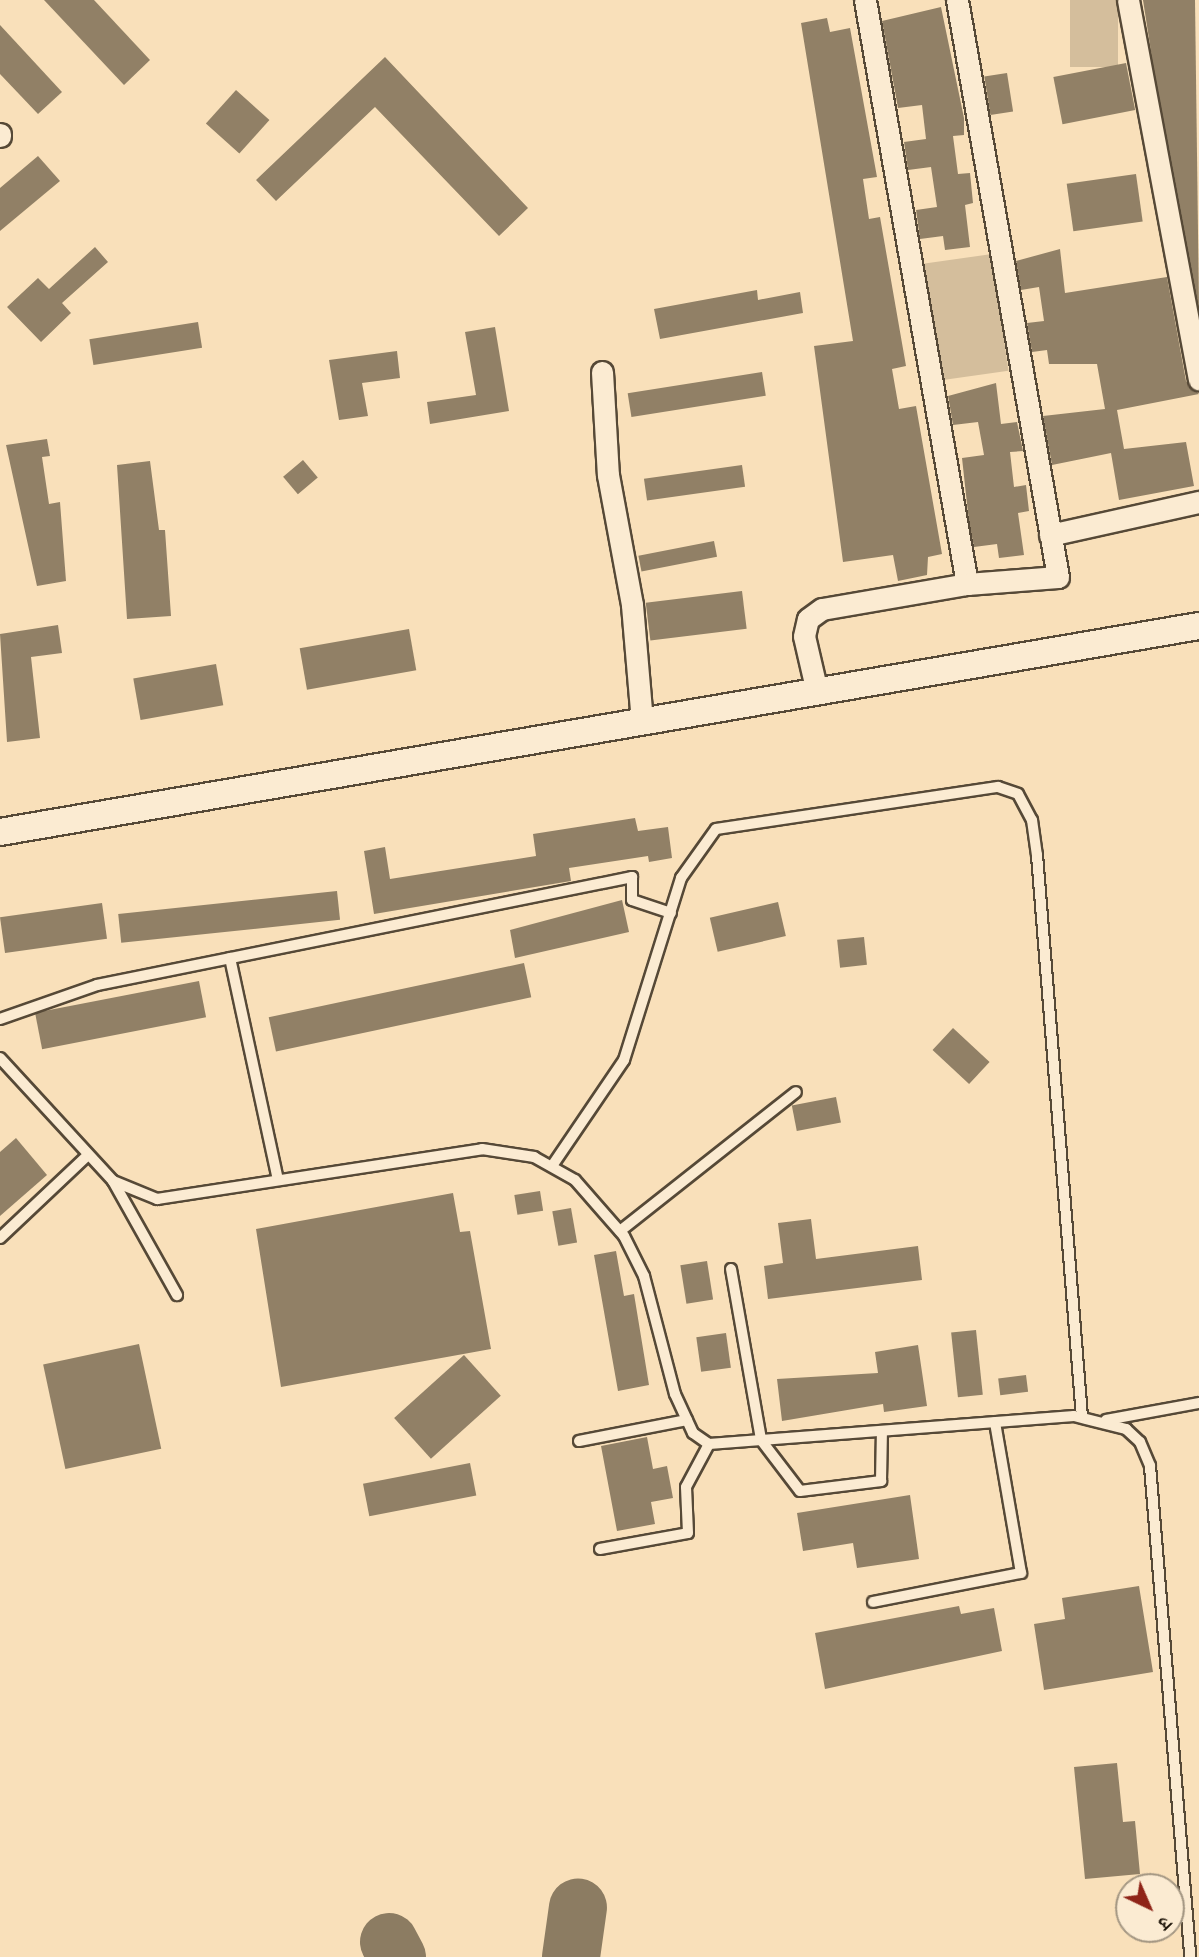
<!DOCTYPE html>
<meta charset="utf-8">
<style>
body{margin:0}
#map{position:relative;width:1199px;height:1957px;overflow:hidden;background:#f9e0ba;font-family:"Sorts Mill Goudy","Noto Serif Devanagari",serif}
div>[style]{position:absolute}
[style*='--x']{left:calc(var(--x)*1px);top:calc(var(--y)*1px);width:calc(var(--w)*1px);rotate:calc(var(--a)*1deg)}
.green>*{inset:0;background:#d4be9c;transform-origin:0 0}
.taxiway>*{height:58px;margin:-29px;padding:0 29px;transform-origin:29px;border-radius:29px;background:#8c7c62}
.building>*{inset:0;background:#918066;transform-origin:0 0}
.roads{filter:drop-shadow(2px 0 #564937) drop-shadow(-2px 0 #564937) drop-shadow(0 2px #564937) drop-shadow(0 -2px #564937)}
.service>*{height:10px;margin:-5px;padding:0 5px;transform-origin:5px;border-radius:5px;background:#fbebd2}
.minor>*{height:21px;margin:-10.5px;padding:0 10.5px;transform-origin:10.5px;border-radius:10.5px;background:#fbebd2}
.tertiary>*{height:26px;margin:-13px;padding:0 13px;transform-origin:13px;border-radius:13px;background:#fbebd2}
span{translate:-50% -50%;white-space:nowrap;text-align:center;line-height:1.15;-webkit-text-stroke:7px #fbebd2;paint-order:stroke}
.north{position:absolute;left:1115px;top:1873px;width:70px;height:70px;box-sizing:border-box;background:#fbebd2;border:2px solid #a39682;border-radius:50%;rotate:136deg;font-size:19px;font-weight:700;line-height:28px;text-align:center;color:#20170b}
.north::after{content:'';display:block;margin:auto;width:24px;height:32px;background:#8f2418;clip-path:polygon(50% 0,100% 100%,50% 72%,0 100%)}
</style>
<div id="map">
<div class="green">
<i style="left:1070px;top:0;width:48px;height:67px"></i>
<i style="left:992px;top:254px;width:118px;height:75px;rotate:82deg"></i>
</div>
<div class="taxiway">
<i style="--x:389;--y:1942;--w:17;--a:62"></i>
<i style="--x:571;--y:1957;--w:50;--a:-82"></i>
</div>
<div class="building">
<i style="clip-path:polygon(44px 0,94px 0,150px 60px,124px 85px)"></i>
<i style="clip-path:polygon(1143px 0,1195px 0,1199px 308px,1152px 58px)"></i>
<i style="clip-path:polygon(941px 7px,964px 118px,964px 135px,953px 136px,958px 174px,970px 173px,973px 203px,965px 205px,970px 247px,945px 250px,943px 236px,920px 239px,916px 210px,937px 207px,931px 167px,908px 170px,904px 142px,926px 139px,922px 105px,898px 108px,882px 21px)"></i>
<i style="clip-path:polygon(827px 18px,830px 32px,850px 28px,877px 177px,863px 179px,869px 219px,880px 217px,906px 366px,892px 369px,899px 409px,916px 406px,942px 554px,928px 557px,927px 575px,898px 581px,893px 555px,843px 562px,814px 346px,853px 341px,801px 23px)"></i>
<i style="clip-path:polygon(0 25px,62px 92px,38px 114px,0 74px)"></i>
<i style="clip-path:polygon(385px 57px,528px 208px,499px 236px,375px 107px,276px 201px,256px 180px)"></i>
<i style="left:1126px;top:63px;width:48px;height:74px;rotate:79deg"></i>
<i style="left:1007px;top:73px;width:39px;height:23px;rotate:81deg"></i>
<i style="left:236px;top:90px;width:45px;height:45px;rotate:42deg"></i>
<i style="clip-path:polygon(38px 156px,60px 181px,0 231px,0 188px)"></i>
<i style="left:1136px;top:174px;width:48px;height:70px;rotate:82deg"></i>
<i style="clip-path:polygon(95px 247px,108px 262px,62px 303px,71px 313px,41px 342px,7px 307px,38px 278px,49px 289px)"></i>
<i style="clip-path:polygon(1060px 249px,1065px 293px,1167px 277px,1186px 381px,1199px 394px,1117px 410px,1124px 449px,1186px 442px,1194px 486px,1119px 500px,1111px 453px,1052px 465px,1043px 416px,1105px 409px,1097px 364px,1049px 364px,1047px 350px,1032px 352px,1027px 323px,1044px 321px,1039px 287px,1021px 290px,1016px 261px)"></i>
<i style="clip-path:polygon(757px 290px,758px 300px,800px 292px,803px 313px,660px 339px,654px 309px)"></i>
<i style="left:198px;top:322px;width:26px;height:110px;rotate:81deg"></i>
<i style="clip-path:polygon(495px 327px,509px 411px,430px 424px,427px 402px,476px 395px,465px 332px)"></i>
<i style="clip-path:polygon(397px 351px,400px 378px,362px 383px,368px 416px,339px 420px,329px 360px)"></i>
<i style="left:762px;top:372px;width:24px;height:136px;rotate:81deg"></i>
<i style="clip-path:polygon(996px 383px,1001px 424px,1017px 422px,1023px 451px,1010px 452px,1014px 487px,1026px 485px,1029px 511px,1018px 513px,1024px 555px,999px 558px,997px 544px,974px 547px,969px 522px,962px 458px,984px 455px,978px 422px,953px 425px,948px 396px)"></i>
<i style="clip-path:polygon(47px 439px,50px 456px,42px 457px,49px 504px,60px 502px,66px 581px,37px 586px,6px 445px)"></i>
<i style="left:303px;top:460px;width:23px;height:26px;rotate:50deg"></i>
<i style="clip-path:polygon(150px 461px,159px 530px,165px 530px,171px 616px,127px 619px,117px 465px)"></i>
<i style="left:742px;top:465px;width:22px;height:99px;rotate:82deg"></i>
<i style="left:714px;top:541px;width:16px;height:77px;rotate:79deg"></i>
<i style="left:742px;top:591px;width:38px;height:97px;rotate:83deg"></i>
<i style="clip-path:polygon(58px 625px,62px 653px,31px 657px,40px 738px,7px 742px,0 634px)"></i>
<i style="left:409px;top:629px;width:42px;height:111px;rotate:80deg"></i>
<i style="left:216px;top:664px;width:42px;height:84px;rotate:80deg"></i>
<i style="clip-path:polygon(635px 818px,638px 831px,668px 827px,672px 858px,649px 862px,648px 856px,569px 868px,571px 881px,374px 914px,364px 851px,385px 847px,390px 879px,536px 856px,533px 834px)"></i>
<i style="left:337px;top:891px;width:29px;height:220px;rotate:84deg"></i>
<i style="clip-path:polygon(622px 900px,629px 932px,515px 958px,510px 930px)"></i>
<i style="left:778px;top:902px;width:35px;height:70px;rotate:77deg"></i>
<i style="left:102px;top:903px;width:36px;height:103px;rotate:82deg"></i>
<i style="left:864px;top:937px;width:28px;height:27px;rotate:84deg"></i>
<i style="left:524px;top:963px;width:35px;height:261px;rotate:78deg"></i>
<i style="left:199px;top:981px;width:37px;height:167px;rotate:79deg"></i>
<i style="left:953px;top:1028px;width:50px;height:30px;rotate:43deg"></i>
<i style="left:836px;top:1097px;width:26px;height:45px;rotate:79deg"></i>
<i style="clip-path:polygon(16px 1138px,47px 1175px,0 1216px,0 1152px)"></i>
<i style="left:540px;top:1191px;width:20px;height:26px;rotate:81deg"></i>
<i style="clip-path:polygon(453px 1193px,460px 1232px,470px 1231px,491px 1349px,281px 1387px,256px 1229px)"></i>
<i style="left:571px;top:1208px;width:35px;height:19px;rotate:80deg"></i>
<i style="clip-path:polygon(811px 1219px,816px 1259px,918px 1246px,922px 1280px,768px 1299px,764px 1266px,783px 1263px,778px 1223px)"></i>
<i style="clip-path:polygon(616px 1251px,624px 1296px,634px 1294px,649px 1385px,618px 1391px,594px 1255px)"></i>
<i style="left:707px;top:1261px;width:39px;height:27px;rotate:81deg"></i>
<i style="left:976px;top:1330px;width:65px;height:25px;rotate:84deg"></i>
<i style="left:726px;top:1333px;width:35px;height:30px;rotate:82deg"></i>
<i style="left:139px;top:1344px;width:107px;height:98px;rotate:78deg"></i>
<i style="clip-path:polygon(918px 1345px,927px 1406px,884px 1412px,883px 1404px,782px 1421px,777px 1379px,878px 1373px,875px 1352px)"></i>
<i style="left:464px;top:1355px;width:55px;height:94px;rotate:48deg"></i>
<i style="left:1026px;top:1375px;width:17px;height:28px;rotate:83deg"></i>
<i style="clip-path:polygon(647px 1437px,653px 1469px,667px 1466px,673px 1498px,651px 1502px,655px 1524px,617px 1531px,601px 1446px)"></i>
<i style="left:470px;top:1463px;width:33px;height:109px;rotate:79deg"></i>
<i style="clip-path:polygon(910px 1495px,919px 1559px,857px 1568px,853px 1543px,803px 1551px,797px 1513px)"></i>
<i style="clip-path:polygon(1139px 1586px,1153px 1672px,1044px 1690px,1034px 1624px,1065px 1619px,1062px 1598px)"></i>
<i style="clip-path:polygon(959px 1606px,961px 1614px,994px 1608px,1002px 1651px,825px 1689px,815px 1633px)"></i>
<i style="clip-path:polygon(1117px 1763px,1123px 1822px,1135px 1821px,1140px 1874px,1085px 1879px,1074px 1767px)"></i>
</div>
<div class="roads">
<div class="service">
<i style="--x:230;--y:958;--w:227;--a:77.8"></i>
<i style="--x:0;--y:1019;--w:103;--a:-19.3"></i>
<i style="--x:97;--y:985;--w:546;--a:-11.41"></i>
<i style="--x:632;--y:877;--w:23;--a:90"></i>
<i style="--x:632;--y:900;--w:41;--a:18.4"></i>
<i style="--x:0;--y:1058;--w:167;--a:47.4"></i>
<i style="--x:113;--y:1181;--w:48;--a:22.2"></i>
<i style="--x:157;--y:1199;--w:329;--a:-8.7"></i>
<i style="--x:482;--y:1149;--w:53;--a:8.7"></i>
<i style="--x:534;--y:1157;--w:47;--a:29.3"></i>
<i style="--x:575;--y:1180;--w:74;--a:48.8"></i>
<i style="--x:624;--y:1236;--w:45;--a:63.4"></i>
<i style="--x:644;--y:1276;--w:122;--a:75.3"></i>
<i style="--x:675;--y:1394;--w:43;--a:65.2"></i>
<i style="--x:693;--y:1433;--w:19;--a:35"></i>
<i style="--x:709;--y:1444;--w:366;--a:-4.4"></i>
<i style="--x:1074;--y:1416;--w:54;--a:14"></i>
<i style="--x:1126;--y:1429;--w:19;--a:43"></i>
<i style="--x:1140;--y:1442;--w:26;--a:67"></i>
<i style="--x:1150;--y:1466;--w:493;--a:85.3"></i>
<i style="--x:552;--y:1166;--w:128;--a:-55.8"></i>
<i style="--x:624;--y:1060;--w:191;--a:-72.6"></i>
<i style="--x:681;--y:878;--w:60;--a:-54.5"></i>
<i style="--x:716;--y:829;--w:285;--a:-8.5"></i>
<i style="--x:998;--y:787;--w:21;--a:19"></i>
<i style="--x:1018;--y:794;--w:30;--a:62"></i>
<i style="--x:1032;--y:820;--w:35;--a:82"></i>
<i style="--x:1037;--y:855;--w:564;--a:85.42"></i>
<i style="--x:113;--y:1181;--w:131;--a:60.7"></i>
<i style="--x:620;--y:1231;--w:224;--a:-38.3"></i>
<i style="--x:0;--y:1238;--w:120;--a:-43.3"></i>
<i style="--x:731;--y:1269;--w:174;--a:80"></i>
<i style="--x:761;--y:1440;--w:64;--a:52.6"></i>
<i style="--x:800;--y:1491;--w:82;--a:-7"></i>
<i style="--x:881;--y:1481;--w:50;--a:-88.9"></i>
<i style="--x:1106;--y:1420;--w:95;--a:-10.4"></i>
<i style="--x:579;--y:1441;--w:110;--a:-11"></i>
<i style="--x:600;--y:1549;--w:89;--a:-10.3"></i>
<i style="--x:688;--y:1533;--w:46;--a:-92.5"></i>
<i style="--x:686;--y:1487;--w:49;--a:-61.9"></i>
<i style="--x:873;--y:1602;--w:151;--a:-11.1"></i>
<i style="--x:1021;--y:1573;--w:153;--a:-99.8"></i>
</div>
<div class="minor">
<i style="--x:865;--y:0;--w:593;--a:80.09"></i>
<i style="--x:1128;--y:0;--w:386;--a:79.4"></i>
<i style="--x:0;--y:134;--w:2;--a:90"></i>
<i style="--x:602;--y:372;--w:103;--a:86.7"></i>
<i style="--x:608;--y:475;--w:132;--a:79.5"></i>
<i style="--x:632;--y:605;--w:117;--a:85.1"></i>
<i style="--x:1050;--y:535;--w:153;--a:-12.5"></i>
<i style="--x:817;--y:692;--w:57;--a:-103.1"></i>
<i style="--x:804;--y:636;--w:17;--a:-77"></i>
<i style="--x:808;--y:619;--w:17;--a:-36"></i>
<i style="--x:822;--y:609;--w:147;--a:-9.8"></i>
<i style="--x:967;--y:584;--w:91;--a:-4.4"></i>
<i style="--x:1058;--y:577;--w:586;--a:-99.93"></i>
</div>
<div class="tertiary">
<i style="--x:0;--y:832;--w:1217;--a:-9.75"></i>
</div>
</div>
<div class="north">उ</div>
</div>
